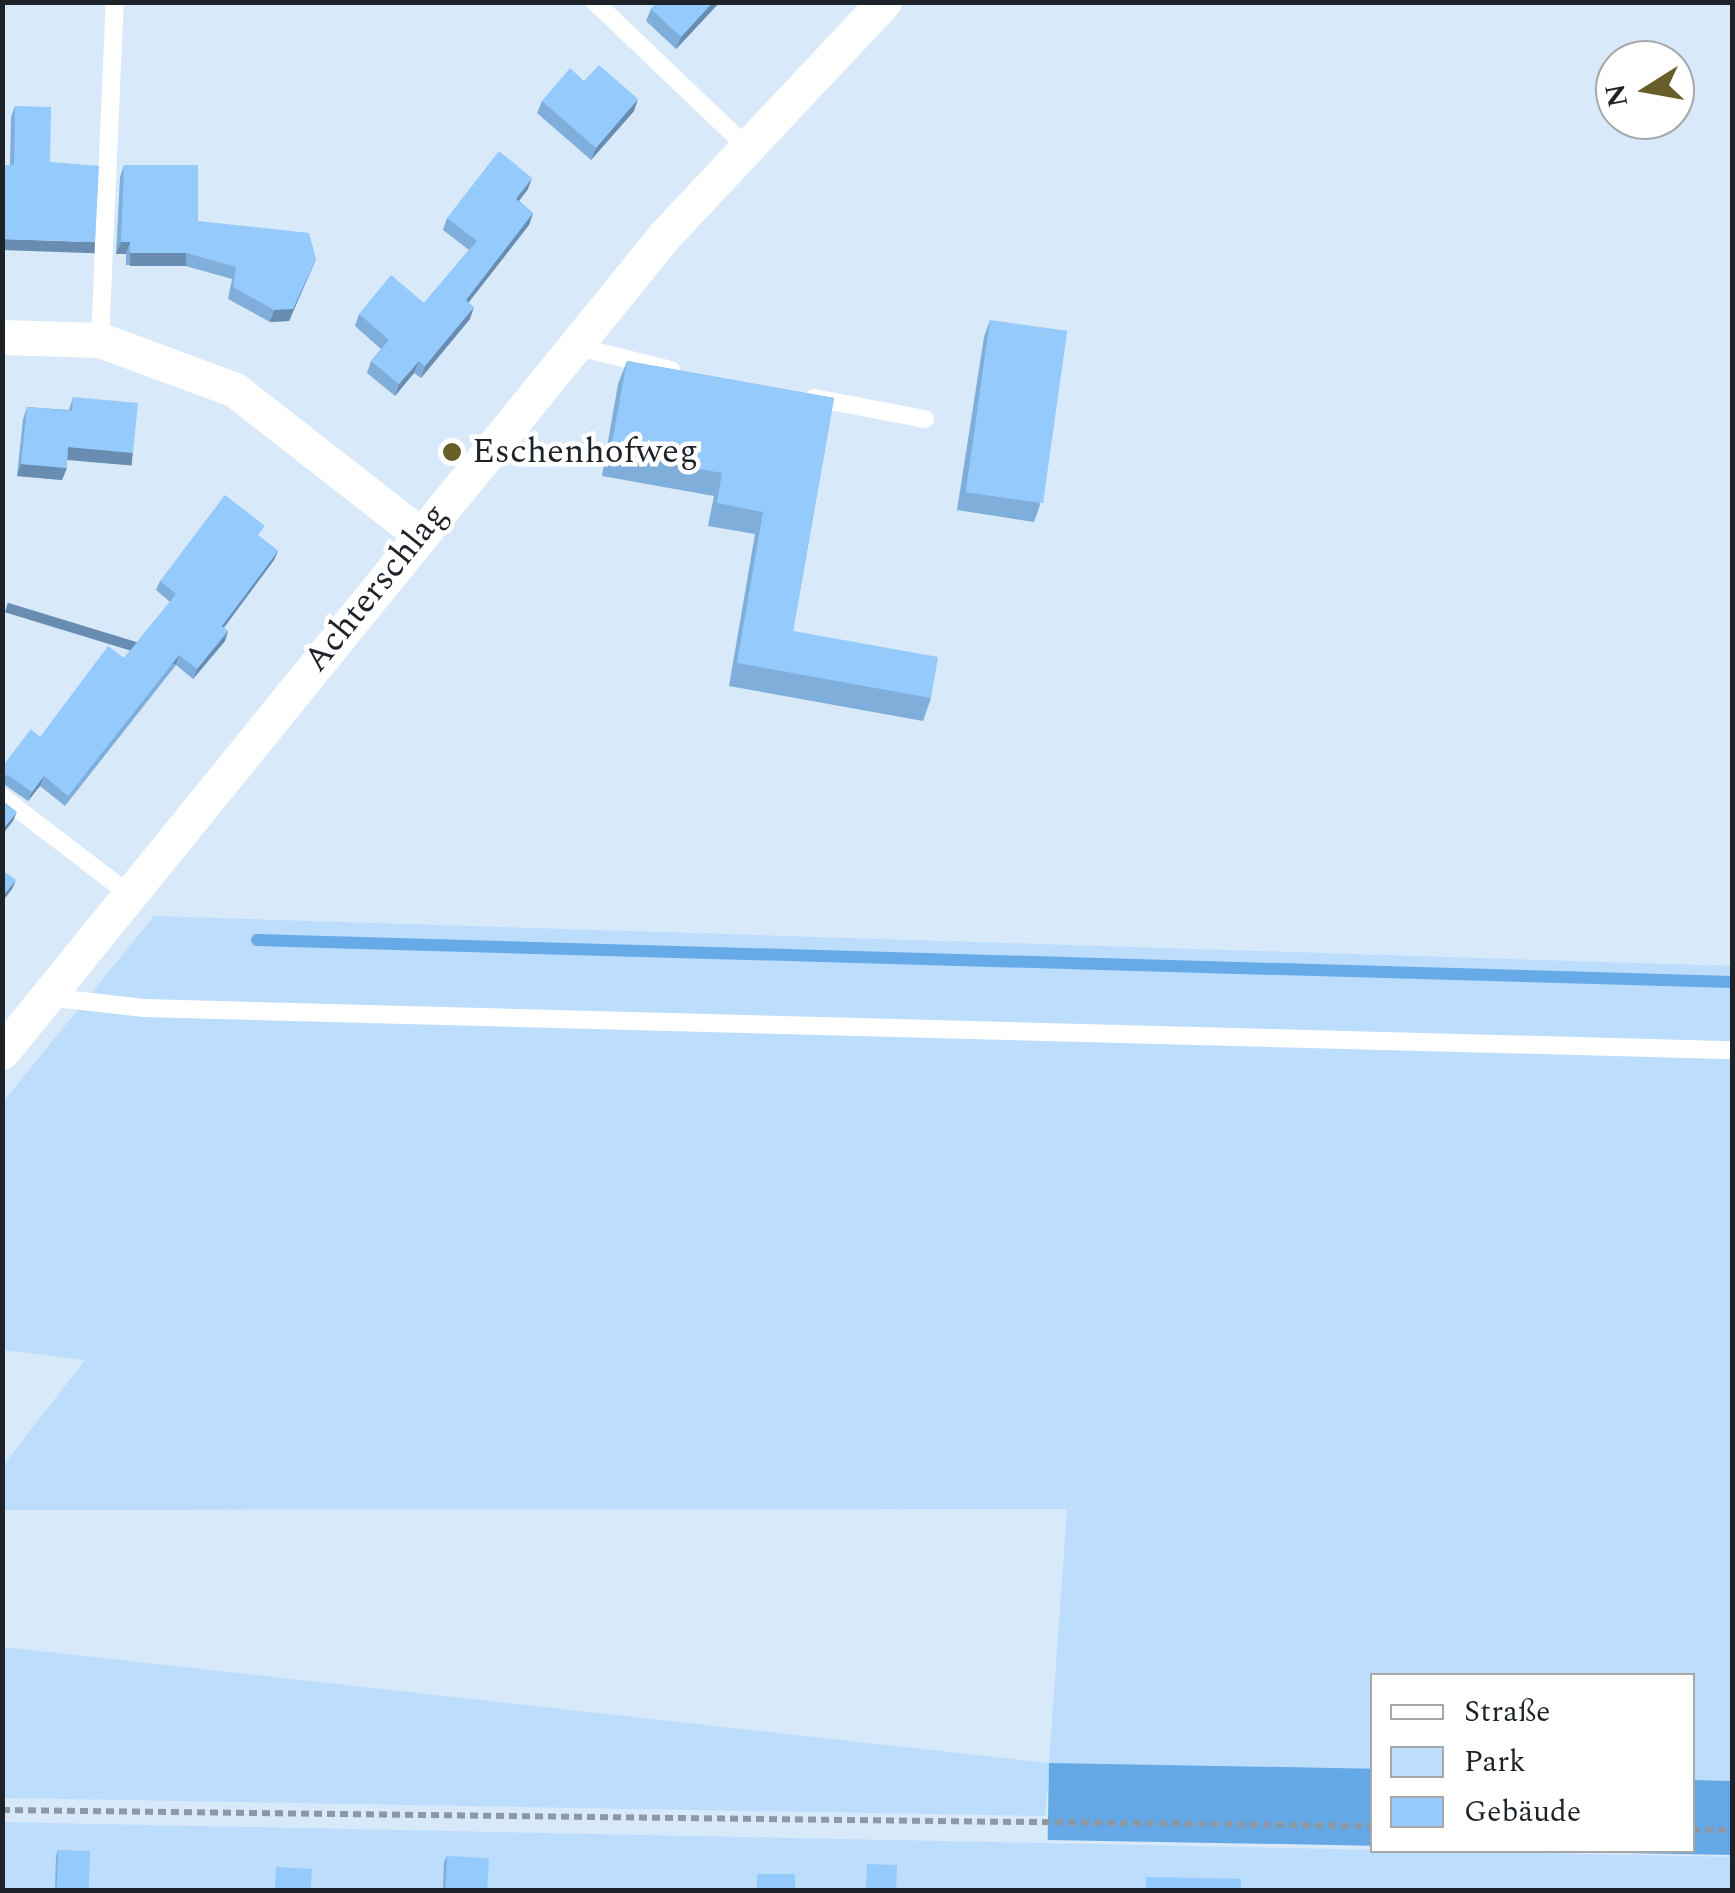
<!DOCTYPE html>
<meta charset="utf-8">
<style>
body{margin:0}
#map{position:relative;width:1735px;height:1893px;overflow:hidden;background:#d8e9fa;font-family:Spectral,serif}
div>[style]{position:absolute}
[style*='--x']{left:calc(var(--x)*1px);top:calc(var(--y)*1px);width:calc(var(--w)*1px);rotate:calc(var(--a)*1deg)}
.green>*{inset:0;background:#bdddfd}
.forest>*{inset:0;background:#64a8e5;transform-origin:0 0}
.stream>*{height:12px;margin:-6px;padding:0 6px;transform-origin:6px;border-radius:6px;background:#67aae8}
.path>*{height:6px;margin-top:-3px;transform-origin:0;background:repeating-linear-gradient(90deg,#8c98a5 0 8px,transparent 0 13px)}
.service>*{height:18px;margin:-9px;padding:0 9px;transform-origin:9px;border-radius:9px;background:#fff}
.minor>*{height:35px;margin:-17.5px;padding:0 17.5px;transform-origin:17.5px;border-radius:17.5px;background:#fff}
.wall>*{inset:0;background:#80aeda}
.shaded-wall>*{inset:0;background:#688db1;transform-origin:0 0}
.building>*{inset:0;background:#95cafd;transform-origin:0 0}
.dots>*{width:28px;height:28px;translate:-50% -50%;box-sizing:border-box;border:5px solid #fff;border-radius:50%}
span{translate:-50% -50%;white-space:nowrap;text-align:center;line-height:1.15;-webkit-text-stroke:9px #fff;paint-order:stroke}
.poi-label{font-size:35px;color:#1d2329}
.left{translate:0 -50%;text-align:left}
.street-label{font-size:35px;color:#1d2329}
.frame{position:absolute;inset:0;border:5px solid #1d2329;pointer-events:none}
.legend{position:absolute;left:1370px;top:1673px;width:325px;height:180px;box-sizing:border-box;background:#fff;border:2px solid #a5a7a9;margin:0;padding:12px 18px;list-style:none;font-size:30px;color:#1d2329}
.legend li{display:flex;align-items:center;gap:20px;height:50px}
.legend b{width:50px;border:2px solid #a5a7a9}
.north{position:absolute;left:1595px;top:40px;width:100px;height:100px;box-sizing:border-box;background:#fff;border:2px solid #a5a7a9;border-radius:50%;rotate:259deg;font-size:28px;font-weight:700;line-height:40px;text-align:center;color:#1d2329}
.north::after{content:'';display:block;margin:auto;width:35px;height:45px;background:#685e2a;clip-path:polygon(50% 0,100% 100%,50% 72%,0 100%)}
</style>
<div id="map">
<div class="green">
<i style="clip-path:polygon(154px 916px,1732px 966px,1732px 1781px,1693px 1780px,1692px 1676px,1372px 1676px,1372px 1771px,1050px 1763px,1045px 1816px,3px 1798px,3px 1647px,1049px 1763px,1067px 1509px,3px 1510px,2px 1467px,85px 1360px,3px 1350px,3px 1102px)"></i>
<i style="clip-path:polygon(2px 1822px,1732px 1857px,1732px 1890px,3px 1890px)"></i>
</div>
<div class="forest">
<i style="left:1049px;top:1763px;width:323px;height:77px;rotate:1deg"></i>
<i style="clip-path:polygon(1693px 1780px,1732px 1781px,1732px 1855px,1511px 1851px,1692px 1850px)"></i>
</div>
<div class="stream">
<i style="--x:257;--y:940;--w:1476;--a:1.63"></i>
</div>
<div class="path">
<i style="--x:2;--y:1810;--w:1370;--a:0.67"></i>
<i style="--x:1692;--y:1830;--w:40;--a:0"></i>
</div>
<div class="service">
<i style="--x:595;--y:2;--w:211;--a:43.7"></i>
<i style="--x:100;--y:340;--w:338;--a:-87.5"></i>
<i style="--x:574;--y:346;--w:100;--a:13.9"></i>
<i style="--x:814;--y:398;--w:113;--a:10.7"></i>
<i style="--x:2;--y:797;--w:160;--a:37.4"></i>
<i style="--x:46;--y:997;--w:99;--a:6.4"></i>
<i style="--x:144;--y:1008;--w:1589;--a:1.52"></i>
</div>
<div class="minor">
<i style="--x:2;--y:337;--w:98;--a:1.8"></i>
<i style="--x:100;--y:340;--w:144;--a:20.3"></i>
<i style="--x:235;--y:390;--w:234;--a:38"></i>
<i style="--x:2;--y:1052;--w:1052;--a:-50.94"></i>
<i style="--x:665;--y:235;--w:320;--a:-46.8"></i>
</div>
<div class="wall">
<i style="clip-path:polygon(657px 2px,720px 2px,676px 49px,646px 21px,651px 9px)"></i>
<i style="clip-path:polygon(584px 81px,634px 111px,591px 160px,537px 113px,542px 101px)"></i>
<i style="clip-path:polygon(15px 106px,50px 162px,95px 242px,91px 253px,10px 165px,11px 117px)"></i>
<i style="clip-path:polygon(124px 165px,198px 221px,316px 259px,289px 321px,270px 322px,228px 299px,232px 279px,182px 265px,126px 265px,126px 254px,116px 254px,120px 177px)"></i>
<i style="clip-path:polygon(528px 189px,519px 201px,533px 213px,529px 225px,469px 302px,470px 319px,421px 378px,414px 373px,395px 396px,367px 373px,371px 361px,381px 349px,355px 326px,359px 314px,424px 303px,469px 250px,443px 230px,447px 218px)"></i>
<i style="clip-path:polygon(990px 320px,1040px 505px,1034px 522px,957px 510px,984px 337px)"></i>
<i style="clip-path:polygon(627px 361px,834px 398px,793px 631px,931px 698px,923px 721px,729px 686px,755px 534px,708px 526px,714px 496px,602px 476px,618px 384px)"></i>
<i style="clip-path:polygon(73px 397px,133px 453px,129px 465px,67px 459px,62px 480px,17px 476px,23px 419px,27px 407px,69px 410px)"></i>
<i style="clip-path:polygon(260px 537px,278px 551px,274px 560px,224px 628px,228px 631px,225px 641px,193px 679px,176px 665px,65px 806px,40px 786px,28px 801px,5px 785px,2px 786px,2px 767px,40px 737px,124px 658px,170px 602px,156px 590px,160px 581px)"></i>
<i style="clip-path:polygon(58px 1850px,89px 1890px,55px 1890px,56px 1856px)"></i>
<i style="clip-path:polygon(447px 1856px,486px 1890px,443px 1890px,444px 1862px)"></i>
</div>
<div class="shaded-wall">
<i style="clip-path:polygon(713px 2px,720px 2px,676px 49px,681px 37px)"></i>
<i style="clip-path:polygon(638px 99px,634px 111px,591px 160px,596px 148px)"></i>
<i style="clip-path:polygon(532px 178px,528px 189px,511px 211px,516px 199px)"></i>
<i style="clip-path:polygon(533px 213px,529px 225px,461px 312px,466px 300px)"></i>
<i style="left:2px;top:239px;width:93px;height:11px;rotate:2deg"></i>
<i style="clip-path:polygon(121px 242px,130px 242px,126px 254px,116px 254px)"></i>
<i style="left:130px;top:253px;width:56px;height:13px"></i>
<i style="clip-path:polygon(316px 259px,289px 321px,270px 322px,274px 310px)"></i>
<i style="clip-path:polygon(474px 307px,470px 319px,421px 378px,425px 366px)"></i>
<i style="clip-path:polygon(419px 361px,414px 373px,395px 396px,399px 384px)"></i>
<i style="left:68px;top:447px;width:65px;height:13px;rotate:5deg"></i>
<i style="clip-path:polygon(21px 464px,67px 468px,62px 480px,17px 476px)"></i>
<i style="clip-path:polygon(278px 551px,274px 560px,218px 635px,222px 626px)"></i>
<i style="clip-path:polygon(228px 631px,225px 641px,193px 679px,197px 669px)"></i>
<i style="left:179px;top:655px;width:10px;height:179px;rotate:107deg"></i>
<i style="clip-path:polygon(44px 776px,40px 786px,28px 801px,32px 792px)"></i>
<i style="clip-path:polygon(17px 812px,13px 821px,2px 835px,2px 830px)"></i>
<i style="clip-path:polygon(16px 880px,12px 889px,2px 902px,2px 897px)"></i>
</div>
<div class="building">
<i style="clip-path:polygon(657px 2px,713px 2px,681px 37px,651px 9px)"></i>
<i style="clip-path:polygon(599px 65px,638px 99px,596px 148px,542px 101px,570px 68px,584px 81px)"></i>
<i style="clip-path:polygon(15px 106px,51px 107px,50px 162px,99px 166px,95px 242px,2px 239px,2px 165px,14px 165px)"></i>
<i style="clip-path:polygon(499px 151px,532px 178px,516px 199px,533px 213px,466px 300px,474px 307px,425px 366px,419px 361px,399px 384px,371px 361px,389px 340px,359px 314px,391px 275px,424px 303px,477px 241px,447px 218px)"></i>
<i style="clip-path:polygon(124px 165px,198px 165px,198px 221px,309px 233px,316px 259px,293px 309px,274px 310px,233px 287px,236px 267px,186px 253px,130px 253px,130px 242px,121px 242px)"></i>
<i style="left:990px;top:320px;width:78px;height:174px;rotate:8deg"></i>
<i style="clip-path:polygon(627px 361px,834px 398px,793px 631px,938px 657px,931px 698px,737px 663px,763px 512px,717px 503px,722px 473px,610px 453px)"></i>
<i style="clip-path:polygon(73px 397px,138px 403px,133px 453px,68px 447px,67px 468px,21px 464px,27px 407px,72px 411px)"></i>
<i style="clip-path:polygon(225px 495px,265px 526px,258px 535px,278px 551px,222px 626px,228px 631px,197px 669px,179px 655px,68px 796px,44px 776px,32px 792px,8px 775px,2px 777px,2px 767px,31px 729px,40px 737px,108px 646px,124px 658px,176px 594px,160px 581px)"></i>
<i style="clip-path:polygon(2px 800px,17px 812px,2px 830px)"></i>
<i style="clip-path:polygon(2px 870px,16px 880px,2px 897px)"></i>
<i style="left:58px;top:1850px;width:32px;height:40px;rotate:2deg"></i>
<i style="left:447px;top:1856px;width:42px;height:34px;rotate:3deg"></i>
<i style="left:867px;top:1864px;width:30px;height:26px;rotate:2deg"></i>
<i style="left:276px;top:1867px;width:36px;height:23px;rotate:3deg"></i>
<i style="left:757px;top:1874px;width:38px;height:16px"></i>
<i style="left:1146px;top:1877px;width:95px;height:13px;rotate:1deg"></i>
</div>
<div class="dots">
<i style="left:452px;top:452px;background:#685e2a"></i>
</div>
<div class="poi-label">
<span class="left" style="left:472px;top:452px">Eschenhofweg</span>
</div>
<div class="street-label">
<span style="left:376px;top:588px;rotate:-51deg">Achterschlag</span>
</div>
<div class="frame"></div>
<ul class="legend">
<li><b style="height:12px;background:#fff"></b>Straße</li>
<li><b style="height:28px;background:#bdddfd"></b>Park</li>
<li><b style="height:28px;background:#95cafd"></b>Gebäude</li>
</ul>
<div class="north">N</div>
</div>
